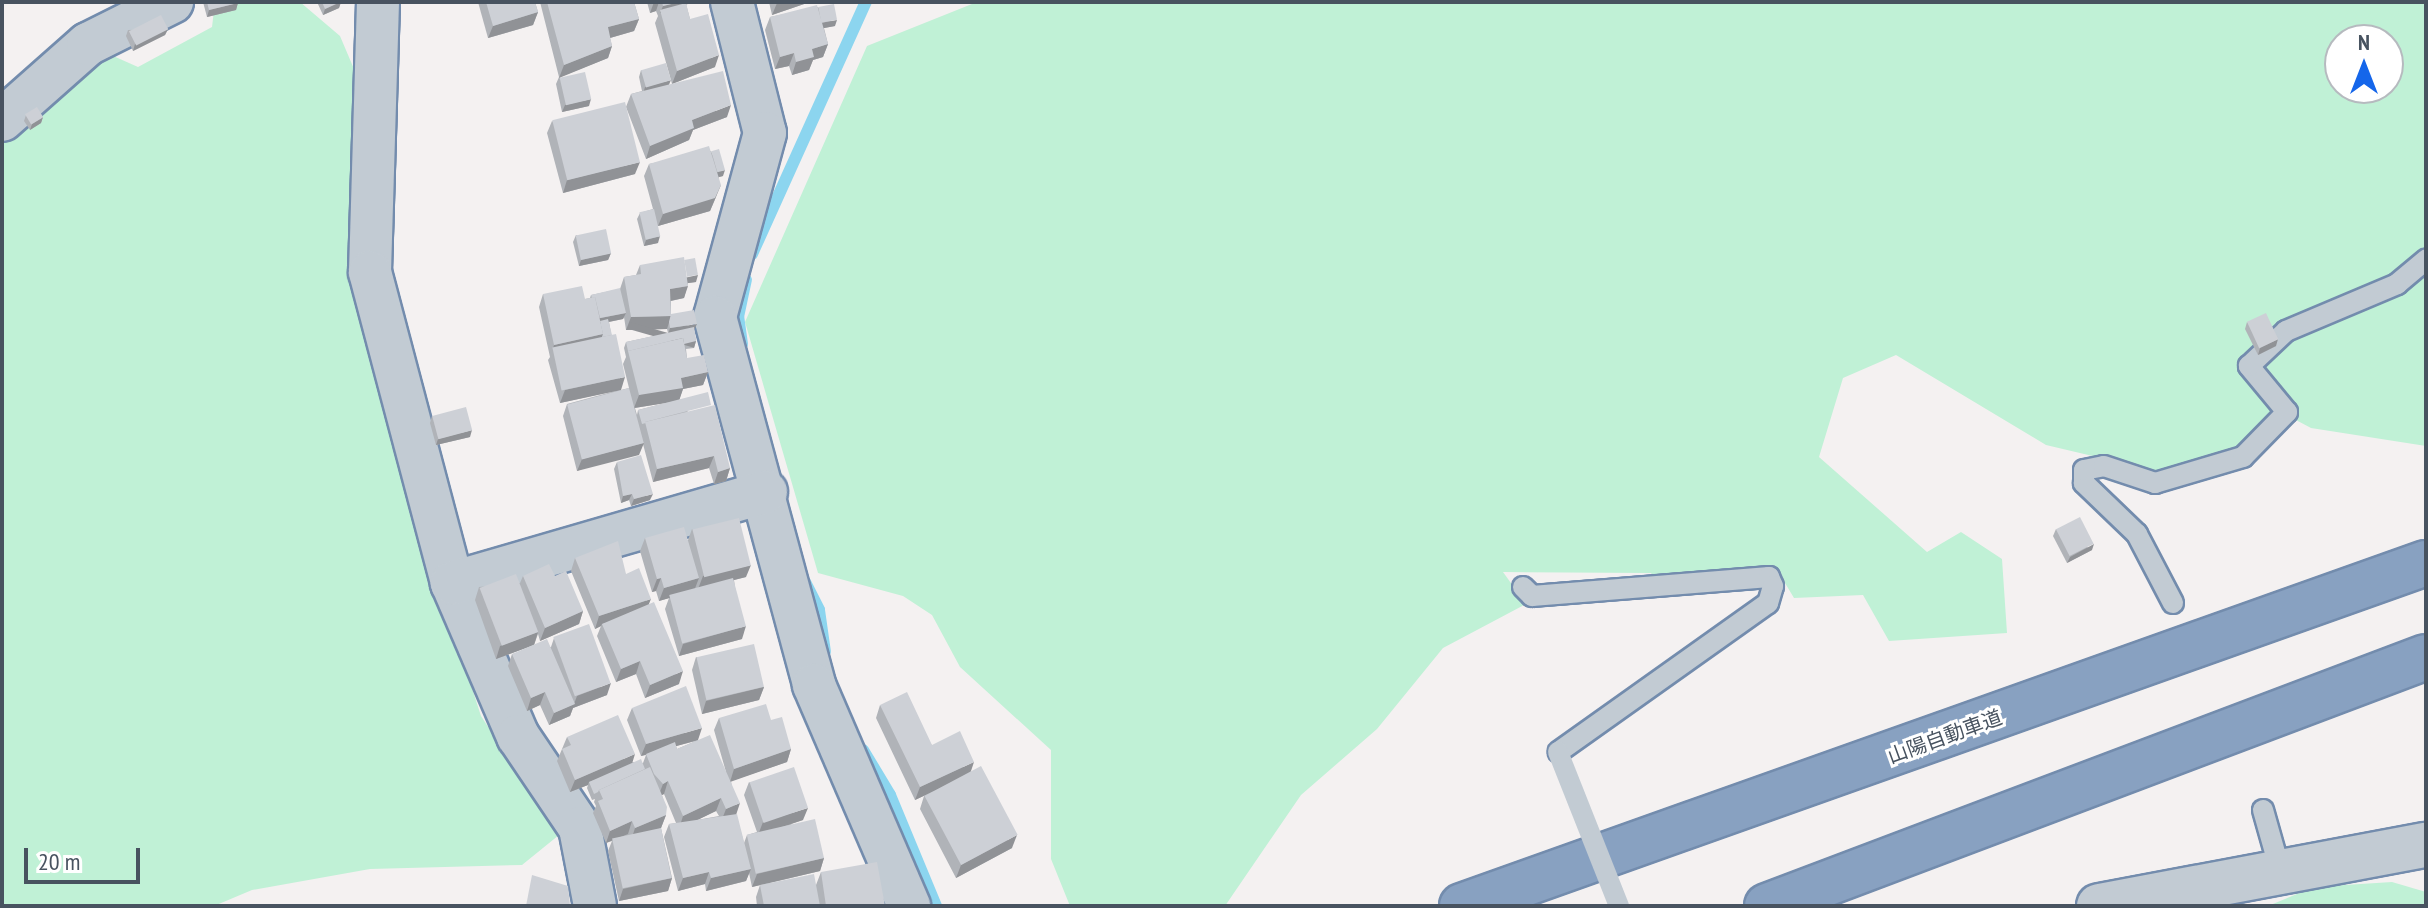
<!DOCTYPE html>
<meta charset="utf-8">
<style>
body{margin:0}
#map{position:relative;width:2428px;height:908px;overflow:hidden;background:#f4f1f1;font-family:"PT Sans Narrow","Noto Sans JP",sans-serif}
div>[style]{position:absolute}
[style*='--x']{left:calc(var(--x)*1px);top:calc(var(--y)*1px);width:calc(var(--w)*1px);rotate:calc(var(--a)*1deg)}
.green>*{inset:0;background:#c0f1d6}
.stream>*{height:12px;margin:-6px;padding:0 6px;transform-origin:6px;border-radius:6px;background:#8cd5ef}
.roads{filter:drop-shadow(2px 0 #738cad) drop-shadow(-2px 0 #738cad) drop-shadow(0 2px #738cad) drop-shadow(0 -2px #738cad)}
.service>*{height:20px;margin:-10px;padding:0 10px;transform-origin:10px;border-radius:10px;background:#c2cbd3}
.minor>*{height:42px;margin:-21px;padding:0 21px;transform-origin:21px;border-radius:21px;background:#c2cbd3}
.tertiary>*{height:44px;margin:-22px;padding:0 22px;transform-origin:22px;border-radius:22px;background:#c2cbd3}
.motorway>*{height:44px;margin:-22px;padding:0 22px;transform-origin:22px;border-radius:22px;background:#88a1c1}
.service-bridge>*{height:20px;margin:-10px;padding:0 10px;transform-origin:10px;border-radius:10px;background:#c2cbd3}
.wall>*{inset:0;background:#b0b3b8}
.shaded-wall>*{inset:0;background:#909296;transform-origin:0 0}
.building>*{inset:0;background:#cdd0d6;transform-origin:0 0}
span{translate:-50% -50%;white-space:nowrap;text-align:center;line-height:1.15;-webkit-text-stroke:6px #fff;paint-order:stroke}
.street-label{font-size:20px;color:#485360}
.frame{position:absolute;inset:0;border:4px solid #485360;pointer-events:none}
.north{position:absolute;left:2324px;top:24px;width:80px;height:80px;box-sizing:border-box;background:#fff;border:2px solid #b6babf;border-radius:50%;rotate:0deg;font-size:22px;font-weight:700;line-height:32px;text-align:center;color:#485360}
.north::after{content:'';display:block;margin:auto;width:28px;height:36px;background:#1566ea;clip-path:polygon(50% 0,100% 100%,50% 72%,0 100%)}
.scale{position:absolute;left:24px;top:848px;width:116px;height:36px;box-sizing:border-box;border:4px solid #485360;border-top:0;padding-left:10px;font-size:24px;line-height:28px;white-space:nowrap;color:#485360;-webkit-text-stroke:6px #fff;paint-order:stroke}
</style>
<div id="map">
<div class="green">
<i style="clip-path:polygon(215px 2px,300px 2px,340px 36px,354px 69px,350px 262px,440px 589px,481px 716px,559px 835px,522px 865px,370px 869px,252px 890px,214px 906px,2px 906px,2px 142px,111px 55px,138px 67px,212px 27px)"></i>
<i style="clip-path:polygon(evenodd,977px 2px,2426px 2px,2426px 446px,2311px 428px,2279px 411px,2246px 447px,2194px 469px,2156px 471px,2046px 445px,1896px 355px,1843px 378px,1819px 457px,1927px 552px,1961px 532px,2002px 559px,2007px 633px,1889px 641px,1863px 595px,1794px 598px,1779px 573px,1660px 586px,1651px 573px,1503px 572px,1526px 604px,1443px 648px,1377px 729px,1301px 795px,1225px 906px,1070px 906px,1051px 859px,1051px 750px,960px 667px,932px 615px,903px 596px,818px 573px,745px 322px,867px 46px,977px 2px,2340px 40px,2388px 40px,2388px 88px,2340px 88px,2340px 40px)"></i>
<i style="clip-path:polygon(2392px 882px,2426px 892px,2426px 906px,2268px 906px,2314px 887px)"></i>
</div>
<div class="stream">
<i style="--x:752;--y:254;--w:277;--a:-65.7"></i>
<i style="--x:742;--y:344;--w:27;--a:-98"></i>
<i style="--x:738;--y:317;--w:38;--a:-78"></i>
<i style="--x:805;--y:582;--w:31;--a:63"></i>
<i style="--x:819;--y:610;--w:42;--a:81.9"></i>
<i style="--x:863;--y:750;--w:52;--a:59"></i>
<i style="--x:890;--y:795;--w:120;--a:67.5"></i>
</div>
<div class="roads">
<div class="service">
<i style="--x:1523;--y:587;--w:13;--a:45"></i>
<i style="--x:1532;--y:596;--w:238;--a:-4.6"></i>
<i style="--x:1769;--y:577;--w:10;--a:66"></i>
<i style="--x:1773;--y:586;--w:18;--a:106"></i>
<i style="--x:1768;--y:603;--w:257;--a:144.6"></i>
<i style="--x:2173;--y:603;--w:78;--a:-117.6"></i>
<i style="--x:2137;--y:534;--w:74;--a:-136.1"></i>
<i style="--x:2084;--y:483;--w:13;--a:-90"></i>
<i style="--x:2084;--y:470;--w:20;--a:-11"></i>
<i style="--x:2104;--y:466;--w:54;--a:18.4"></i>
<i style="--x:2155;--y:483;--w:92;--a:-16.5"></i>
<i style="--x:2243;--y:457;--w:63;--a:-45.6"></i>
<i style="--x:2287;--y:412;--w:60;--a:-129.6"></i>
<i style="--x:2249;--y:366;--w:51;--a:-43.4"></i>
<i style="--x:2286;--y:331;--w:121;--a:-22.9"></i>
<i style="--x:2397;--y:284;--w:38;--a:-40"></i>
<i style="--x:2263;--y:810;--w:62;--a:74.2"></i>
</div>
<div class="minor">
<i style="--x:378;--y:2;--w:270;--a:91.7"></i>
<i style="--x:370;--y:272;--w:322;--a:75.2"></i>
<i style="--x:452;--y:583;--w:167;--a:66.7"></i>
<i style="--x:518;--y:736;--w:111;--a:56"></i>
<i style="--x:580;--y:828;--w:79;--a:79.1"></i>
<i style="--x:732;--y:2;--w:135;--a:75.9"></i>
<i style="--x:765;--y:133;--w:191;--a:105.2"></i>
<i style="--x:715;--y:317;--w:381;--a:74.9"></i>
<i style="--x:814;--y:685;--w:241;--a:66.7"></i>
<i style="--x:2;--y:120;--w:115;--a:-41.5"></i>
<i style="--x:88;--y:44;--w:94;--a:-26.6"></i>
<i style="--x:452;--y:583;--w:327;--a:-16.2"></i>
</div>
<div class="tertiary">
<i style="--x:2099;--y:906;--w:333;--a:-10.6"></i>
</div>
<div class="motorway">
<i style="--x:1462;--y:906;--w:1023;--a:-19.59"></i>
<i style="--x:1767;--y:906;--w:704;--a:-20.7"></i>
</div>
</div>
<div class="service-bridge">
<i style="--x:1558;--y:752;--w:166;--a:68.4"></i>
</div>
<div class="wall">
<i style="clip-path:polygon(203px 2px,238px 2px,236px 10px,207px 17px)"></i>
<i style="clip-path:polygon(317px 2px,341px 2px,339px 8px,323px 15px)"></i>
<i style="clip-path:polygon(478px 2px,535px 2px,538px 12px,533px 25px,488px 38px)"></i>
<i style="clip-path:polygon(540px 2px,634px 2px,639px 19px,634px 31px,610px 38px,612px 46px,608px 58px,560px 77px,589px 106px,562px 112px,556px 84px,559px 77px)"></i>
<i style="clip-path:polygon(647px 2px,694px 2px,686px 4px,690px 19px,715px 67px,672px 84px,655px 23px,658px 16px,656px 11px,650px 13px)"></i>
<i style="clip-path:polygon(769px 2px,810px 2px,772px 15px)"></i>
<i style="clip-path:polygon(818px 7px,835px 26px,824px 28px,828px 44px,823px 57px,813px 60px,809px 70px,792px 75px,789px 66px,775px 69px,765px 30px,770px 17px)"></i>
<i style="clip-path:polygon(168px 29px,165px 35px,133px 51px,126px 36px,128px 30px)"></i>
<i style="clip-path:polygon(641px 70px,669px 85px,727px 117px,693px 130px,689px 140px,646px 159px,626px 107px,631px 94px,642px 91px,639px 77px)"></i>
<i style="clip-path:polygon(26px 115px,43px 117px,41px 123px,30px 130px,24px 121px)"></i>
<i style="clip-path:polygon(552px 121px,635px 174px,563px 193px,547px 133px)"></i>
<i style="clip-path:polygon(711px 151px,723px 176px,719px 177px,716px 197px,710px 211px,658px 226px,658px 243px,644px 246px,637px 219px,640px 213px,653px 209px,644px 176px,649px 164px)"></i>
<i style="clip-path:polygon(576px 235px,611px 253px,608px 260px,579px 266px,573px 242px)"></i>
<i style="clip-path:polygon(evenodd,640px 265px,696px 282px,688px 283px,684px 298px,671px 301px,671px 314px,694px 330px,696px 341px,694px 348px,686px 349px,687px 358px,708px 372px,703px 385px,683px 389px,679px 400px,730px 468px,726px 481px,714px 484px,709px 468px,653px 482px,643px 444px,577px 471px,563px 416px,567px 404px,619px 390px,560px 403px,548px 360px,550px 357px,539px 307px,543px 294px,585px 299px,590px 298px,591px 295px,620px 289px,624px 277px,636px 275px,640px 265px,624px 317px,626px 330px,667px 329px,668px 333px,626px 342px,624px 348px,626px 357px,623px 364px,629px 388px,621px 390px,609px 322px,623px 319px,624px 317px,640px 265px,670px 402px,638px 410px,637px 415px,635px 408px,670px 402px)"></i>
<i style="clip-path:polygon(2247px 322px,2276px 346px,2258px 355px,2245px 329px)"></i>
<i style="clip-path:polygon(432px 416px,470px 437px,436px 445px,430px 423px)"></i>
<i style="clip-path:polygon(617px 462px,650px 500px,631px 506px,629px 500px,621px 503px,614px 469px)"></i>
<i style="clip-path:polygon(692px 529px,746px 577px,734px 580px,742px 639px,679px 656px,665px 609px,669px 598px,659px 601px,656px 591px,652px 592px,640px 551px,645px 538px,688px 540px)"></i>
<i style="clip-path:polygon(2056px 529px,2092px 550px,2067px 563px,2053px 536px)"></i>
<i style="clip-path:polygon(575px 558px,626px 574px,649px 604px,679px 684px,645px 698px,636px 674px,616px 682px,597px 636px,601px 626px,595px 629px,571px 571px)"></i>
<i style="clip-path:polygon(523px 576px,555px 576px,583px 611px,579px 624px,540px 641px,538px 634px,534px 645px,496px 659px,475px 600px,479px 587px,520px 583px)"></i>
<i style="clip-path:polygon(554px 638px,607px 695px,573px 708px,570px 716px,549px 725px,540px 705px,527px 711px,508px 666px,512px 654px,551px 647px)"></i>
<i style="clip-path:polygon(696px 657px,764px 687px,759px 700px,702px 714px,692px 670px)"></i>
<i style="clip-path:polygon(880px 705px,932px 745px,970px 772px,1012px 848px,956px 878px,920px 809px,924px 796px,934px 791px,915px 800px,876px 718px)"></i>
<i style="clip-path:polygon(evenodd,632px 708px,698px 740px,726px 772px,714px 730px,719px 718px,771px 720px,791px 749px,787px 762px,731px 781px,736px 814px,744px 843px,747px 835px,757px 832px,744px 795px,749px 782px,803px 820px,791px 824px,824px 858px,820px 871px,770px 883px,816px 885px,821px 872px,885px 906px,757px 906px,756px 897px,760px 885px,752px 887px,749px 873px,746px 881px,706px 891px,705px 884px,678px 891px,664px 837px,669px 824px,676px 823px,664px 794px,662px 795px,666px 815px,661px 828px,672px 878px,668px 891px,619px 901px,608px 851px,612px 841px,606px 843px,593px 813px,596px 806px,594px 802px,595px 799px,592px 800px,587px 788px,588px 785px,570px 792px,557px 761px,567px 737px,632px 762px,643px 763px,646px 755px,641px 756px,627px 720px,632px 708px,696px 741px,677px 749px,676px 746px,696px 741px,632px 708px,716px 811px,719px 816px,697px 820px,716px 811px)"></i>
</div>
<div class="shaded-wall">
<i style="clip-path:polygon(341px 2px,339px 8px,323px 15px,325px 9px)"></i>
<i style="clip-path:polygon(654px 2px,659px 2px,656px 11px,650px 13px)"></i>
<i style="clip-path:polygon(679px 2px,694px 2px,660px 13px,663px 6px)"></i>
<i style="clip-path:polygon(779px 2px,810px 2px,772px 15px,777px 3px)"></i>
<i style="clip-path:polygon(238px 3px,236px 10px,207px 17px,209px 10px)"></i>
<i style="clip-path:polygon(538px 12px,533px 25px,488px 38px,493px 26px)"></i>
<i style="clip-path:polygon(639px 19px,634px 31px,603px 40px,608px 27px)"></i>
<i style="clip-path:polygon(837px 20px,835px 26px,819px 29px,821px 23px)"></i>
<i style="clip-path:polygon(168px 29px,165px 35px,133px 51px,135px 44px)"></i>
<i style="clip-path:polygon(828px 44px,823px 57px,813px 60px,809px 70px,792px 75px,796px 62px,812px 49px)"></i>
<i style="clip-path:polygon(612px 46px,608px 58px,559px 78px,564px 65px)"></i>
<i style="clip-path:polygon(794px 53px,789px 66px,775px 69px,780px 57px)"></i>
<i style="clip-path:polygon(719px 55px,715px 67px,672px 84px,677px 71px)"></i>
<i style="clip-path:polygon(671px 80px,668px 87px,643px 94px,645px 87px)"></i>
<i style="clip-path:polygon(591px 99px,589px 106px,562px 112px,565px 105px)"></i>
<i style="clip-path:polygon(731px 105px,727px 117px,693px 130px,689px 140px,646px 159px,650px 146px,692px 120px)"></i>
<i style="clip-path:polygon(43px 117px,41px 123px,30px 130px,32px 124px)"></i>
<i style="clip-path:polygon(640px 162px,635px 174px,563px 193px,567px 180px)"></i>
<i style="clip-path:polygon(725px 170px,723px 176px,711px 179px,714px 172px)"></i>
<i style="clip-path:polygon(721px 185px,710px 211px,658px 226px,663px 214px)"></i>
<i style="clip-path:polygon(660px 236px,658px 243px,644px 246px,646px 240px)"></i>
<i style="clip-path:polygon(611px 253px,608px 260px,579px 266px,581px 260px)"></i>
<i style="clip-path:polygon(698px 275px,696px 282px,681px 284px,684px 278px)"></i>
<i style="clip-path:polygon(688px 286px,684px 298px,665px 302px,670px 289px)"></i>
<i style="clip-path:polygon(626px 313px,623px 319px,598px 324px,596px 319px)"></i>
<i style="clip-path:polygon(671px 316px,667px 329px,626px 330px,631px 317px)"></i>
<i style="clip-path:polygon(697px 324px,694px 330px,668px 335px,670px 328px)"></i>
<i style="clip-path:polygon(603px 334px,599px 347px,553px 348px,550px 357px,554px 345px)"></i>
<i style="clip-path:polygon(2278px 339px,2276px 346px,2258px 355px,2260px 348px)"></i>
<i style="left:696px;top:341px;width:7px;height:69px;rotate:106deg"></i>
<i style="clip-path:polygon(708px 372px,703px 385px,683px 389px,679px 401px,634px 408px,639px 395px,681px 378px)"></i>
<i style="clip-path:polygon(625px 377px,621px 390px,560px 403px,565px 390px)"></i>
<i style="clip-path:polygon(472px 430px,470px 437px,436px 445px,438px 439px)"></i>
<i style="clip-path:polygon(644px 443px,639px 455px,577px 471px,582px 459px)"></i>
<i style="clip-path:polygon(714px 456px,709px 468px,653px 482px,657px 469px)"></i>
<i style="clip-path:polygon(730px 468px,726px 481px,714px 484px,718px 472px)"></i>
<i style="clip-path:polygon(632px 494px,629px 500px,621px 503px,623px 496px)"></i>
<i style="clip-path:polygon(653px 494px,650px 500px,631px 506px,634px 499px)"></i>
<i style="clip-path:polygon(2094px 544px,2092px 550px,2067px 563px,2070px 557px)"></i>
<i style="clip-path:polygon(751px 565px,746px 577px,698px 589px,703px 576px)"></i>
<i style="clip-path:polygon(661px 578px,656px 591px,652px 592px,657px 579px)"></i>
<i style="clip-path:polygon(699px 578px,694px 591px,659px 601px,664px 588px)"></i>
<i style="clip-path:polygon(651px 599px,646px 611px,602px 624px,601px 626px,595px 629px,599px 616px)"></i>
<i style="clip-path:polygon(583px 611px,579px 624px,540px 641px,545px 628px)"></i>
<i style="clip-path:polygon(746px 626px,742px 639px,679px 656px,683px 644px)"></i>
<i style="clip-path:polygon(538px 632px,534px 645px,496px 659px,500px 646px)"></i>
<i style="clip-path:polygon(640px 661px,636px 674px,616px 682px,621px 669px)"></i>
<i style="clip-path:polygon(683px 671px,679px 684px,645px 698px,650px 685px)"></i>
<i style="clip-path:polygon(611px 683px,607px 695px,573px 708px,570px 716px,549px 725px,554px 713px,574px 704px,577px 696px)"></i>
<i style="clip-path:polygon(764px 687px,759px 700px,702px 714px,706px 701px)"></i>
<i style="clip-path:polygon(545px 692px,540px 705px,527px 711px,531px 698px)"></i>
<i style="clip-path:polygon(702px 728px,698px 740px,641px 756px,646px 744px)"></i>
<i style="clip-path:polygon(791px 749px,787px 762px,730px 782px,734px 769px)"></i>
<i style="clip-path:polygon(635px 754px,631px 767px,589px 782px,588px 785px,570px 792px,575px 780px)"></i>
<i style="clip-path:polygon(974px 762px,970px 774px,915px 800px,920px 787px)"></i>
<i style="clip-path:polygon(668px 781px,664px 794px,658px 797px,663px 784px)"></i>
<i style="clip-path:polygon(721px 798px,716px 811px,679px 829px,683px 816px)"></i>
<i style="clip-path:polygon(740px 803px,736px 815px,721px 822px,726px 809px)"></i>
<i style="clip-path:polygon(808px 808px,803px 820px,758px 835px,763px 822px)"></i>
<i style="clip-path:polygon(666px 815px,661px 828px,631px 841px,635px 828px)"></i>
<i style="clip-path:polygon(632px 821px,628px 834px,606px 843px,610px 831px)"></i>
<i style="clip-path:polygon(1017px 835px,1012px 848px,956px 878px,961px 865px)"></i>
<i style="clip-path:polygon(824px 858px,820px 871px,752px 887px,757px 874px)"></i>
<i style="clip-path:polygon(751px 869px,746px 881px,706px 891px,711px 878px)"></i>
<i style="clip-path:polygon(709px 872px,705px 884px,678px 891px,683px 878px)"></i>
<i style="clip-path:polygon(672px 878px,668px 891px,619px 901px,623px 889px)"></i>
</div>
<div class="building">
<i style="clip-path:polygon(207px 2px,238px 2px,238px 3px,209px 10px)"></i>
<i style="clip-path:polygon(322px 2px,340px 2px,325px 9px)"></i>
<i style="clip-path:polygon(486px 2px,535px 2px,538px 12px,493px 26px)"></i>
<i style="clip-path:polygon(547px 2px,634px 2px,639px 19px,608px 27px,612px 46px,564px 65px)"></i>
<i style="clip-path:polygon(662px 2px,680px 2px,663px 6px)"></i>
<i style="clip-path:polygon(686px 3px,690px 19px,708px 14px,719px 55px,677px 71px,660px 10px)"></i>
<i style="left:834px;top:4px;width:16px;height:16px;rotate:79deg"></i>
<i style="clip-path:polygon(817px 5px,828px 44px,812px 49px,814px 57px,796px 62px,794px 53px,780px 57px,770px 17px)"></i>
<i style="left:161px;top:15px;width:16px;height:36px;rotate:63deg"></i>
<i style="left:666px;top:63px;width:18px;height:26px;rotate:74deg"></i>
<i style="clip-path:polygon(723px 71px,731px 105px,692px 120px,694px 128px,650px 146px,631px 94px)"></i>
<i style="left:585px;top:72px;width:28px;height:26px;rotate:77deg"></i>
<i style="left:625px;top:102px;width:62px;height:75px;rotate:76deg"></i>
<i style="left:37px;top:107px;width:12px;height:14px;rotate:59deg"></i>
<i style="clip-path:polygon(709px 146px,721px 185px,715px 198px,663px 214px,649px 164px)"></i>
<i style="left:719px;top:149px;width:22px;height:8px;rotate:74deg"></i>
<i style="left:654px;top:209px;width:28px;height:15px;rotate:77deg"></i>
<i style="left:606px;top:229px;width:25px;height:31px;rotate:78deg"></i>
<i style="clip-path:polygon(684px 257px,688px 286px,670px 289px,671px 316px,631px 317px,624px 277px,641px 274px,640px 265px)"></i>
<i style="left:695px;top:258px;width:17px;height:11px;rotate:80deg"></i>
<i style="clip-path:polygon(582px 286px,585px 299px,595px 297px,603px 334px,554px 345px,543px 294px)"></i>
<i style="clip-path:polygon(620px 288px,626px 313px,600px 318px,595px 297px,592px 298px,591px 295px)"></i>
<i style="clip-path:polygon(694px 310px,697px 324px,670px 328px,669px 322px,671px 314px)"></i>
<i style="left:2266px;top:313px;width:29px;height:21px;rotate:65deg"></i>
<i style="clip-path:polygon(608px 319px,612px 335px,602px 337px,603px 334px,600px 321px)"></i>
<i style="clip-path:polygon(694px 327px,696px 341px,684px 344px,683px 338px,628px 351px,626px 342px)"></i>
<i style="left:616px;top:334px;width:44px;height:65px;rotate:78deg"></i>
<i style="clip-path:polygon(683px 338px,687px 358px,704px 355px,708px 372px,681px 378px,683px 388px,639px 395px,628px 351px)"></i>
<i style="left:629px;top:388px;width:57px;height:64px;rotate:75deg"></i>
<i style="clip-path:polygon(708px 392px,711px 405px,645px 422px,646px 423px,642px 424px,638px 410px)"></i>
<i style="clip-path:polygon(715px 405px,730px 468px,718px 472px,714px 456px,657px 469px,645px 422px)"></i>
<i style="left:466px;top:407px;width:24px;height:35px;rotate:75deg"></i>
<i style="clip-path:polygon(641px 455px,653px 494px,634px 499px,632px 494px,623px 496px,617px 462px)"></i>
<i style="left:2080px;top:517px;width:30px;height:27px;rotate:63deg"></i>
<i style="left:739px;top:518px;width:49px;height:48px;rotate:76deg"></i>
<i style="clip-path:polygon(684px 527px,699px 578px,664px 588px,661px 578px,657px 579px,645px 538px)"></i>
<i style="clip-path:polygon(618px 541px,626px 574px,639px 568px,651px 599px,599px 616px,575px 558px)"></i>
<i style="clip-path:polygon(549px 564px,555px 576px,566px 571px,583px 611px,545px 628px,523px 576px)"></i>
<i style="left:516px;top:574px;width:62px;height:39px;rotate:69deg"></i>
<i style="left:733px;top:578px;width:50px;height:66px;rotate:75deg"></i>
<i style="clip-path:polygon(654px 602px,683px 671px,650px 685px,640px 661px,621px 669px,602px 624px)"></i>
<i style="left:589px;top:624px;width:63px;height:38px;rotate:70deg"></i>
<i style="clip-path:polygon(547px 639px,575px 704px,554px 713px,545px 692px,531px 698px,512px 654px)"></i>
<i style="left:754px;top:644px;width:44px;height:59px;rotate:77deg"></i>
<i style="clip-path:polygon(686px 686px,702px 728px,646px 744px,632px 708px)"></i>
<i style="clip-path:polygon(907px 692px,932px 745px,960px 731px,974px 762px,920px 787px,880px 705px)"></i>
<i style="clip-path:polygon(766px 704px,771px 720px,782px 717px,791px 749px,734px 769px,719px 718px)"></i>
<i style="clip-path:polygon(618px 715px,635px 754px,575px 780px,562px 749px,571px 745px,567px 737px)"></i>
<i style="clip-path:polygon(710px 735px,740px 803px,726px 809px,721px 798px,683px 816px,668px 781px,663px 784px,654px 774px,646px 754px,675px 742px,677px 749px)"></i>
<i style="clip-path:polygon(641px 759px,645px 769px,599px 790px,598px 792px,594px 794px,589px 782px)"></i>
<i style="left:981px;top:766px;width:78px;height:64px;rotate:62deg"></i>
<i style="clip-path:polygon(650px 767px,667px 807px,666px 815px,635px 828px,632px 821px,610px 831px,598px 801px,603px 799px,599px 790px)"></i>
<i style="left:794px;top:767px;width:43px;height:47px;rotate:71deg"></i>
<i style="clip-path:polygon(737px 814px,751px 869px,711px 878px,709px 872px,683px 878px,669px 824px)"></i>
<i style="left:815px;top:819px;width:40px;height:70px;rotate:77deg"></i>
<i style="left:661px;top:828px;width:51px;height:50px;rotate:78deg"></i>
<i style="clip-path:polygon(877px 862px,885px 906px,826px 906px,821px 872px)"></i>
<i style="clip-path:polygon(814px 874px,820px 906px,764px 906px,760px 885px)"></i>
<i style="clip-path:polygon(532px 875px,568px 886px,570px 906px,526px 906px)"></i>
</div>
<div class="street-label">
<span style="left:1945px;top:737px;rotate:-20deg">山陽自動車道</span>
</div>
<div class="frame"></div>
<div class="north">N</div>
<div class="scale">20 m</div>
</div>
